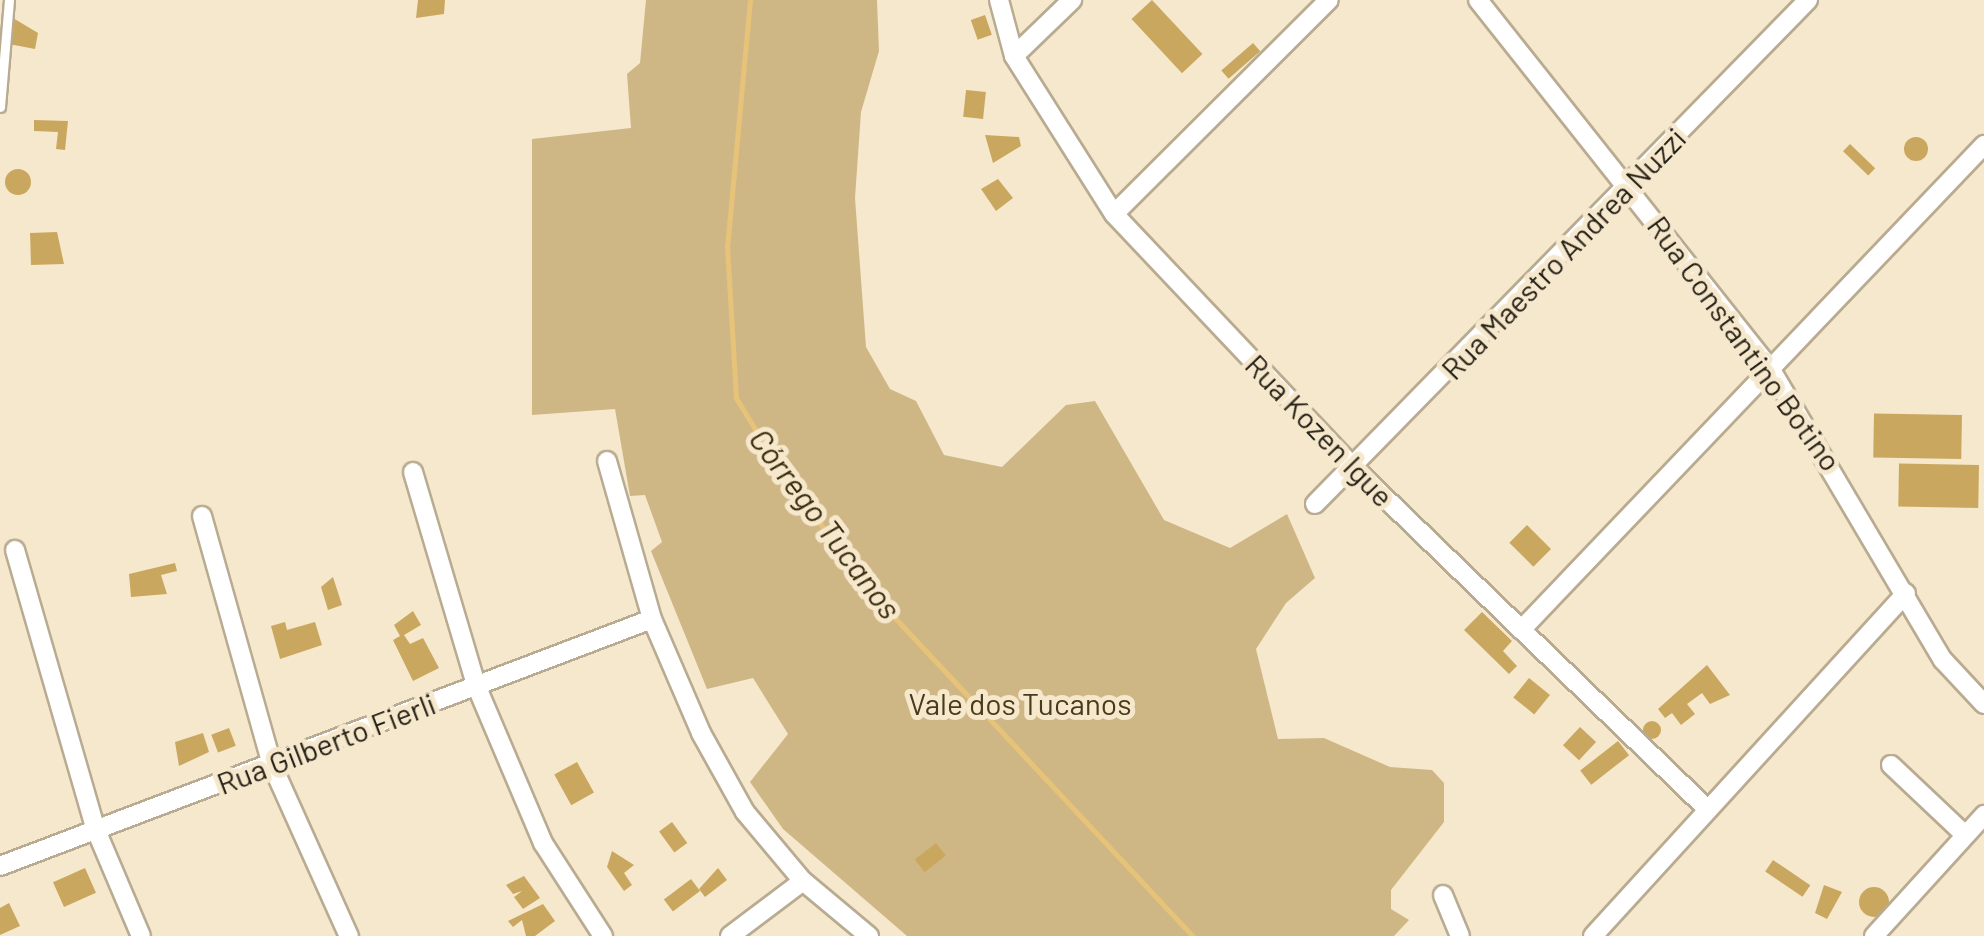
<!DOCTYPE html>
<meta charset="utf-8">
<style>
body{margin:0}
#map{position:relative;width:1984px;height:936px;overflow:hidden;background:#f6e8cd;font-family:Barlow,sans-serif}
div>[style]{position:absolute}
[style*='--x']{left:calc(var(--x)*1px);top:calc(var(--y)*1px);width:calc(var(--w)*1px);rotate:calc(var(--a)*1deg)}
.green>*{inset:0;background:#cfb785}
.stream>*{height:5px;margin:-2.5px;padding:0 2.5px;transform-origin:2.5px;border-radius:2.5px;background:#e7c379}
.building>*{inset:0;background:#caa75e;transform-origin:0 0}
.round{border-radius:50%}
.roads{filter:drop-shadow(2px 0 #b9ab91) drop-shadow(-2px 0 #b9ab91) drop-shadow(0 2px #b9ab91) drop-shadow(0 -2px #b9ab91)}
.lane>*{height:9px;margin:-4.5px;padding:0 4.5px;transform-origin:4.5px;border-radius:4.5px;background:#fff}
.street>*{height:18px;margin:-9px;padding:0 9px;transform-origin:9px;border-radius:9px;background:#fff}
span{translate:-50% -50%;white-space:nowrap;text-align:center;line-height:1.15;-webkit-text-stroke:10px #f6e8cd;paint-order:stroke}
.street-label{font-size:30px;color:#262117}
.park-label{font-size:30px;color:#493a19}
.water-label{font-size:32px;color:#3b2c0b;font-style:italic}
</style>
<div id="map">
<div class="green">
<i style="clip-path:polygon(646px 0,877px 0,879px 51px,861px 112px,855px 198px,866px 347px,890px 389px,916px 401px,944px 455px,1002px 467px,1066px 405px,1095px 401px,1164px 520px,1230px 548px,1287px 514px,1315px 578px,1286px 603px,1256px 649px,1278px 739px,1324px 738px,1390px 767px,1432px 770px,1444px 783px,1444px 822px,1391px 890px,1391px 909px,1409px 920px,1394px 936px,907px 936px,783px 829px,750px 782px,788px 734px,753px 678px,707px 689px,651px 551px,662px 542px,645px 495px,630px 496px,615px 409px,532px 415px,532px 139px,631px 128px,627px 74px,640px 63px)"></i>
</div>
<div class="stream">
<i style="--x:750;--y:0;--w:247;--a:95.3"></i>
<i style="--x:727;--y:246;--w:152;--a:86.6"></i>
<i style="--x:736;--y:398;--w:103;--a:58.5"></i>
<i style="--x:790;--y:486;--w:169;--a:51.5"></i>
<i style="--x:895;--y:618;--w:436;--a:46.9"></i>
</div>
<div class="building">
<i style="clip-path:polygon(418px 0,445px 0,444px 14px,416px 18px)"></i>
<i style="left:1152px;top:0;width:74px;height:28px;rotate:47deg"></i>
<i style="left:985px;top:15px;width:21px;height:15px;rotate:71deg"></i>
<i style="clip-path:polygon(13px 18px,38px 33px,35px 49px,9px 44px)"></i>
<i style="left:1253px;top:43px;width:11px;height:42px;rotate:49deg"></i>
<i style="left:966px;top:90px;width:20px;height:27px;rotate:6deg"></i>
<i style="clip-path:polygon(34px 120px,68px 121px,65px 150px,56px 149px,58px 132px,34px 131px)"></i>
<i style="clip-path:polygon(985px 135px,1019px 137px,1021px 146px,993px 163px)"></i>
<i class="round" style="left:1904px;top:137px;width:24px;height:24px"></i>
<i style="left:1850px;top:144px;width:35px;height:10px;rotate:44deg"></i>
<i class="round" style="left:5px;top:169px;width:26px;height:26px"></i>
<i style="clip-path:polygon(998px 179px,1013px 198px,996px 211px,981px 189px)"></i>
<i style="clip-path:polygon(57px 232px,64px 264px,31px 265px,30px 233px)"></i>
<i style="left:1962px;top:415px;width:44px;height:88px;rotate:91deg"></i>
<i style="left:1979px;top:465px;width:43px;height:80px;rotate:91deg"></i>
<i style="left:1527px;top:525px;width:34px;height:25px;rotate:45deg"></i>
<i style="clip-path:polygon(175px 563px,177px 571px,161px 575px,167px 594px,131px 597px,129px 574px)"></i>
<i style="clip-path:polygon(333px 577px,342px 605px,328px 610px,321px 587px)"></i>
<i style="clip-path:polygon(413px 611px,421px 625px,404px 635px,410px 644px,423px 638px,439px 668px,413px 681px,393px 640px,400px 636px,394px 625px)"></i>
<i style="clip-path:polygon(1482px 612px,1512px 641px,1503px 651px,1517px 666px,1509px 674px,1464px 630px)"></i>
<i style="clip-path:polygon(285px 622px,287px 630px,315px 622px,322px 645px,280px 659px,271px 626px)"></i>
<i style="clip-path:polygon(1707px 665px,1730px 695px,1710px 704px,1702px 693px,1687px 704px,1695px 714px,1681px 725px,1672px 713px,1665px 718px,1658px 709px)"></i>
<i style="left:1529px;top:678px;width:27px;height:25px;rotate:39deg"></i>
<i class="round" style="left:1643px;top:721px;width:18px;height:18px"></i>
<i style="left:1580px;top:727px;width:22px;height:25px;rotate:43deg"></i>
<i style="left:229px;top:728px;width:19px;height:19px;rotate:69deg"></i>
<i style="clip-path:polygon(203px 733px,209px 752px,179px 766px,175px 742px)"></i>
<i style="left:1618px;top:741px;width:18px;height:48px;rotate:52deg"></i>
<i style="left:577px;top:762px;width:35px;height:26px;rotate:61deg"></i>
<i style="left:672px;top:822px;width:26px;height:16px;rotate:54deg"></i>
<i style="left:936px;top:843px;width:16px;height:27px;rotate:52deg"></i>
<i style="clip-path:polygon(612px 851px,634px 865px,624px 873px,632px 885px,624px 891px,607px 867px)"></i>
<i style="left:1773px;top:860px;width:45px;height:14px;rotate:34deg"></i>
<i style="left:85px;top:868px;width:27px;height:35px;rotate:66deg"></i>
<i style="clip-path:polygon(718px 868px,727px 880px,705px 897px,699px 889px)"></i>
<i style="clip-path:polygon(524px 876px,540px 898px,523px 909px,514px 897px,522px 891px,513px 894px,506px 885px)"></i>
<i style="left:691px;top:879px;width:15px;height:34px;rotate:53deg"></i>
<i style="clip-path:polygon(1824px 885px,1842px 892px,1827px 919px,1815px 913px)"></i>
<i class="round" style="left:1859px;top:887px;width:30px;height:30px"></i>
<i style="clip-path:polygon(9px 903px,20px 926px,0 935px,0 908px)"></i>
<i style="clip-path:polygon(543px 904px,555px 921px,535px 936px,526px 936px,522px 920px,513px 927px,508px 921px)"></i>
</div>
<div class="roads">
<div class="lane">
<i style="--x:0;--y:107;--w:107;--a:-85.2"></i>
</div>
<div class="street">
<i style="--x:999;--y:0;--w:58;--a:75"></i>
<i style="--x:1014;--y:56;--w:187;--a:57.7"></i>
<i style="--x:1114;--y:214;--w:347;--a:46.6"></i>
<i style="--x:1352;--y:466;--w:495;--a:44"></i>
<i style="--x:1478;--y:0;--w:470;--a:51.6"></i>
<i style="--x:1770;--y:368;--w:339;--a:59.4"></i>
<i style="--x:1943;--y:660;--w:60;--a:47"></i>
<i style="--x:1014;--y:56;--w:81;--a:-44"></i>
<i style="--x:1114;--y:214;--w:303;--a:-44.9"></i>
<i style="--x:607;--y:461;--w:164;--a:74.1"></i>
<i style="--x:652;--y:619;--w:124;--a:66.7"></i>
<i style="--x:701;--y:733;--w:90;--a:60.9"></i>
<i style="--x:745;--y:812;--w:90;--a:50"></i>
<i style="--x:803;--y:881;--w:86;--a:39.8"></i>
<i style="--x:413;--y:472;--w:222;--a:73.5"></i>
<i style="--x:476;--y:685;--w:172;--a:67"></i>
<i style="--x:543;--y:843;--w:111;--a:57.2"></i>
<i style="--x:1315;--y:504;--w:705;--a:-45.63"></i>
<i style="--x:202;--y:516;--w:259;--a:74.3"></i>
<i style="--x:272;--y:765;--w:188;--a:65.8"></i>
<i style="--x:15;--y:550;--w:291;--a:73.9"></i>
<i style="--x:96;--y:830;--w:115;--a:67"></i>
<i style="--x:1521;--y:630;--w:671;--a:-46.33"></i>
<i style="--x:1891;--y:765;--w:102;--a:43.4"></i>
<i style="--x:0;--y:866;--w:697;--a:-20.75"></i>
<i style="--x:1443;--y:895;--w:44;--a:67.5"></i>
<i style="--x:730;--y:936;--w:91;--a:-37"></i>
<i style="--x:1593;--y:936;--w:464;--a:-47.6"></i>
<i style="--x:1874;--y:936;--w:164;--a:-47.7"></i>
</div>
</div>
<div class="street-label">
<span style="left:1563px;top:253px;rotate:-46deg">Rua Maestro Andrea Nuzzi</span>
<span style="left:1745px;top:343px;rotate:54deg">Rua Constantino Botino</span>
<span style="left:1320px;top:430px;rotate:46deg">Rua Kozen Igue</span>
<span style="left:326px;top:743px;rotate:-21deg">Rua Gilberto Fierli</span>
</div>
<div class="park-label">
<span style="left:1020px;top:703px">Vale dos Tucanos</span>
</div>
<div class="water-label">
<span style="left:826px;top:523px;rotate:53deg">Córrego Tucanos</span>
</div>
</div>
